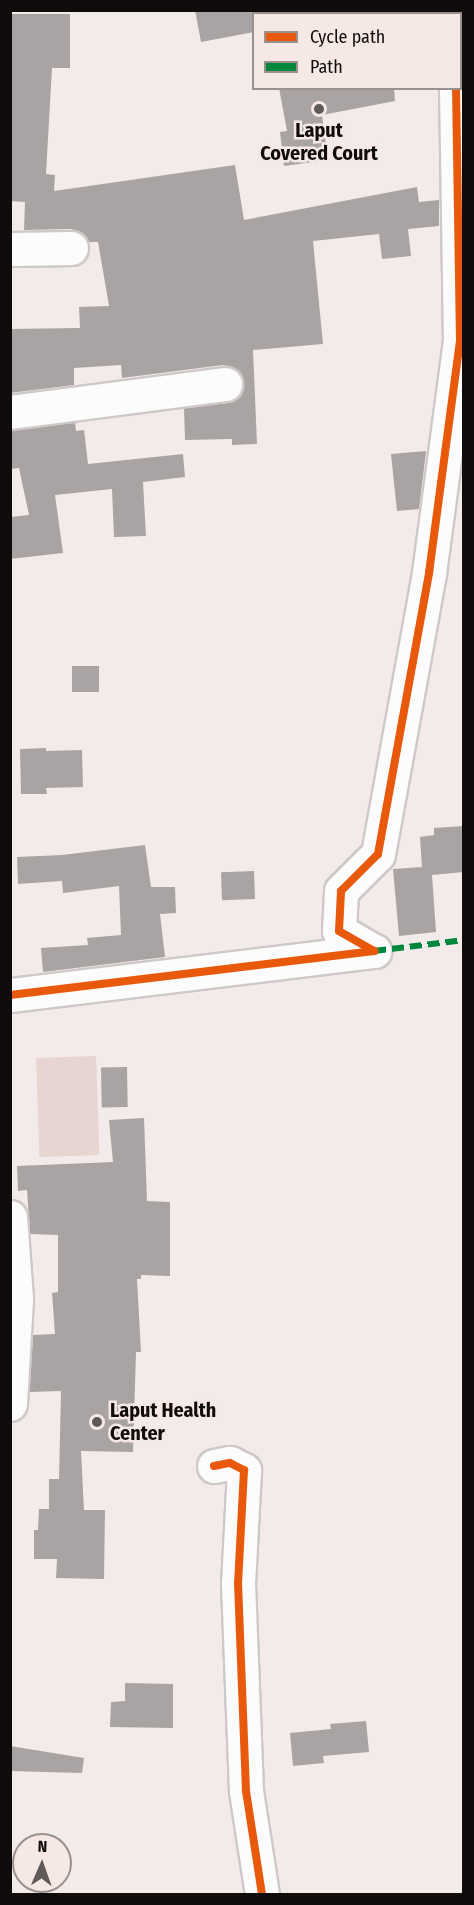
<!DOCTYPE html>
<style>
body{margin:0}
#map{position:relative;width:474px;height:1905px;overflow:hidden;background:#f2ebe9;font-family:"Fira Sans Condensed",sans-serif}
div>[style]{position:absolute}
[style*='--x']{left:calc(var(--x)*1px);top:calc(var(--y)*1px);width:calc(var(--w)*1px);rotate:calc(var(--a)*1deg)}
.green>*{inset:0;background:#e6d5d0;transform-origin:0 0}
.building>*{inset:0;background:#a9a4a3;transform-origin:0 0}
.roads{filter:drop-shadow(2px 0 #cec9c7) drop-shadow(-2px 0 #cec9c7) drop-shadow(0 2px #cec9c7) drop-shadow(0 -2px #cec9c7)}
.minor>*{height:33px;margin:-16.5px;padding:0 16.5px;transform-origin:16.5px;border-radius:16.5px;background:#fdfcfc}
.tertiary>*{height:33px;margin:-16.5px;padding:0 16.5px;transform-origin:16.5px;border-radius:16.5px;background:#fdfcfc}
.quiet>*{height:6px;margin-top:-3px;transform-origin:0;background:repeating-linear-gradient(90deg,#00873e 0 12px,transparent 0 18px)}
.cycleway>*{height:8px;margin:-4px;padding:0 4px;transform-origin:4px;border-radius:4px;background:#e8590c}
.dots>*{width:16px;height:16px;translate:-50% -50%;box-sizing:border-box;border:3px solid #f6e9e5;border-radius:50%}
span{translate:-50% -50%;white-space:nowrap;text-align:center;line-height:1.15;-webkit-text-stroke:5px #f6e9e5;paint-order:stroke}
.poi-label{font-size:20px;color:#100c0b;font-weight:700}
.left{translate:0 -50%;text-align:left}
.frame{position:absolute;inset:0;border:12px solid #100c0b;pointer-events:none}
.legend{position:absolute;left:252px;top:12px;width:210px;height:78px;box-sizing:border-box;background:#f6e9e5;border:2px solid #9a918e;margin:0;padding:8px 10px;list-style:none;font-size:18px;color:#100c0b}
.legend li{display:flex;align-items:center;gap:12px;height:30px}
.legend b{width:30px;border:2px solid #9a918e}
.north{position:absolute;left:12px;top:1833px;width:60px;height:60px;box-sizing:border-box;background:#f6e9e5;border:2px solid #9a918e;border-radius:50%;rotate:2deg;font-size:16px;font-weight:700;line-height:24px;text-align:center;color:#100c0b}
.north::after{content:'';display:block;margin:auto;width:21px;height:27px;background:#5f5a59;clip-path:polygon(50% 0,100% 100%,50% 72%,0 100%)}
</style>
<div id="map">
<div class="green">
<i style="left:96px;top:1056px;width:99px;height:60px;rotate:88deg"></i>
</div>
<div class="building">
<i style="clip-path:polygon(195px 10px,254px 10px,254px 32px,201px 42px)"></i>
<i style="clip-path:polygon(10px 14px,70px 14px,70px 68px,52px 68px,46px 174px,55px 175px,54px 191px,235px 165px,244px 220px,417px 187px,419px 202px,439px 200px,439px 226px,408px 229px,411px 256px,382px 259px,379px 234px,313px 241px,323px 344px,253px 350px,257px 444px,232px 445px,232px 439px,185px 440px,184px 408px,227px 403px,236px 399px,242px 392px,244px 382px,240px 373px,232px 367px,223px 365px,122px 378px,121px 365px,74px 368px,74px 385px,10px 393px,10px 329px,80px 328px,79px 307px,109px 306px,98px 242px,88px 242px,81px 232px,71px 229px,24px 230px,25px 202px,10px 201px)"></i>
<i style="clip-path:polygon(279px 88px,394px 88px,395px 101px,322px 115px,328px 160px,284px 166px,280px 132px,287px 131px)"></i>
<i style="clip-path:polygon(75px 422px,76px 431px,84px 430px,88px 464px,183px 454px,185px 477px,143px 482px,146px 536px,114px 537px,112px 489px,55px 495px,63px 553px,10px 559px,10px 517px,29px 515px,19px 468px,10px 469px,10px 430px)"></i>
<i style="clip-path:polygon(426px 451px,419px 509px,397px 511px,391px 454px)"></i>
<i style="left:72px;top:666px;width:27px;height:26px"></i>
<i style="clip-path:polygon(46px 748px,46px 751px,82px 750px,83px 787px,46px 788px,47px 794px,21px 794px,20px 749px)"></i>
<i style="clip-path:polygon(464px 826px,464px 872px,432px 875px,436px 932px,399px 936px,393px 869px,422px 867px,420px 837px,434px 835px,434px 828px)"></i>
<i style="clip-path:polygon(145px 845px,151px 887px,175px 887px,176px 913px,160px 914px,165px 957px,43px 972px,41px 948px,88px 945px,87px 938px,121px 935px,119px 886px,63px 893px,62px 881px,18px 884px,17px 857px,62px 855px)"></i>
<i style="left:254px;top:871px;width:28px;height:33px;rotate:88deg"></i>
<i style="left:127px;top:1067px;width:40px;height:26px;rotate:89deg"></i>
<i style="clip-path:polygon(144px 1118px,147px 1201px,170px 1202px,170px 1276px,141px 1275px,141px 1279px,137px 1279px,141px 1352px,136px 1352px,133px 1452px,81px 1451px,84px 1510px,105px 1510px,104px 1579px,56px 1578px,57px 1559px,34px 1559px,34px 1530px,38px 1530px,39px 1509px,49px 1509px,49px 1479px,59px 1479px,61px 1391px,29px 1392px,33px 1335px,55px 1334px,52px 1293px,58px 1292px,58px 1235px,30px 1234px,27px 1190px,18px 1191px,17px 1166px,113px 1162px,109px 1120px)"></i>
<i style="clip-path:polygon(125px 1683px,173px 1684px,173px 1728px,110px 1727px,111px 1702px,125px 1701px)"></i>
<i style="clip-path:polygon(366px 1721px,369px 1752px,323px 1756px,324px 1763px,293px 1766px,290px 1733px,331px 1729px,330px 1724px)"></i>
<i style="clip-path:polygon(10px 1746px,84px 1758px,82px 1773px,10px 1771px)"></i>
</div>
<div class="roads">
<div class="minor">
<i style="--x:454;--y:10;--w:4;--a:90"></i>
<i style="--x:10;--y:249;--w:61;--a:-0.9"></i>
<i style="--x:10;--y:412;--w:217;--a:-7.4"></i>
<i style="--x:374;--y:951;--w:40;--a:-150.3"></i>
<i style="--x:339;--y:931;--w:40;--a:-87.1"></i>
<i style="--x:341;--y:891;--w:52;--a:-45"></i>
<i style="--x:378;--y:854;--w:286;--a:-79.7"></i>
<i style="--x:429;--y:573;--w:234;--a:-82.4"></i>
<i style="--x:460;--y:341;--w:253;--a:-90.9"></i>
<i style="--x:10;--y:995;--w:367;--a:-6.9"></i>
<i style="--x:214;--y:1466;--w:16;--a:-11"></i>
<i style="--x:230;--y:1463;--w:16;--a:27"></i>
<i style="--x:244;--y:1470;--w:113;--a:93"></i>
<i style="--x:238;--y:1583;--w:208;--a:87.8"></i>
<i style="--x:246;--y:1791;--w:104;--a:81.2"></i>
</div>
<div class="tertiary">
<i style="--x:10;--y:1217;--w:82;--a:85.8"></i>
<i style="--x:16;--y:1299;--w:105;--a:93.3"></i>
</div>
</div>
<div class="quiet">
<i style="--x:374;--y:951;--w:91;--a:-7"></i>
</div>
<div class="cycleway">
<i style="--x:374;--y:951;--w:40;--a:-150.3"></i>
<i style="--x:339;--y:931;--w:40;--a:-87.1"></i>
<i style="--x:341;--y:891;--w:52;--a:-45"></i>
<i style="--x:378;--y:854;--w:286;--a:-79.7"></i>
<i style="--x:429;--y:573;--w:234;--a:-82.4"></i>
<i style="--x:460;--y:341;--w:253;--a:-90.9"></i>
<i style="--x:10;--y:995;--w:367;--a:-6.9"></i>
<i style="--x:214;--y:1466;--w:16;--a:-11"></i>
<i style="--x:230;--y:1463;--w:16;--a:27"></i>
<i style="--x:244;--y:1470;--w:113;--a:93"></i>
<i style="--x:238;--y:1583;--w:208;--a:87.8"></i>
<i style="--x:246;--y:1791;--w:104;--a:81.2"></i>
</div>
<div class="dots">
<i style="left:319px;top:109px;background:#5f5a59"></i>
<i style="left:97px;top:1422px;background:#5f5a59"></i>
</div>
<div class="poi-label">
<span style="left:319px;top:142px">Laput<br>Covered Court</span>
<span class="left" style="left:110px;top:1422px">Laput Health<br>Center</span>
</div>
<div class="frame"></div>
<ul class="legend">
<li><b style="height:8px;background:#e8590c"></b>Cycle path</li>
<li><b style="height:8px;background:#00873e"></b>Path</li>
</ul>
<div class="north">N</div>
</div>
